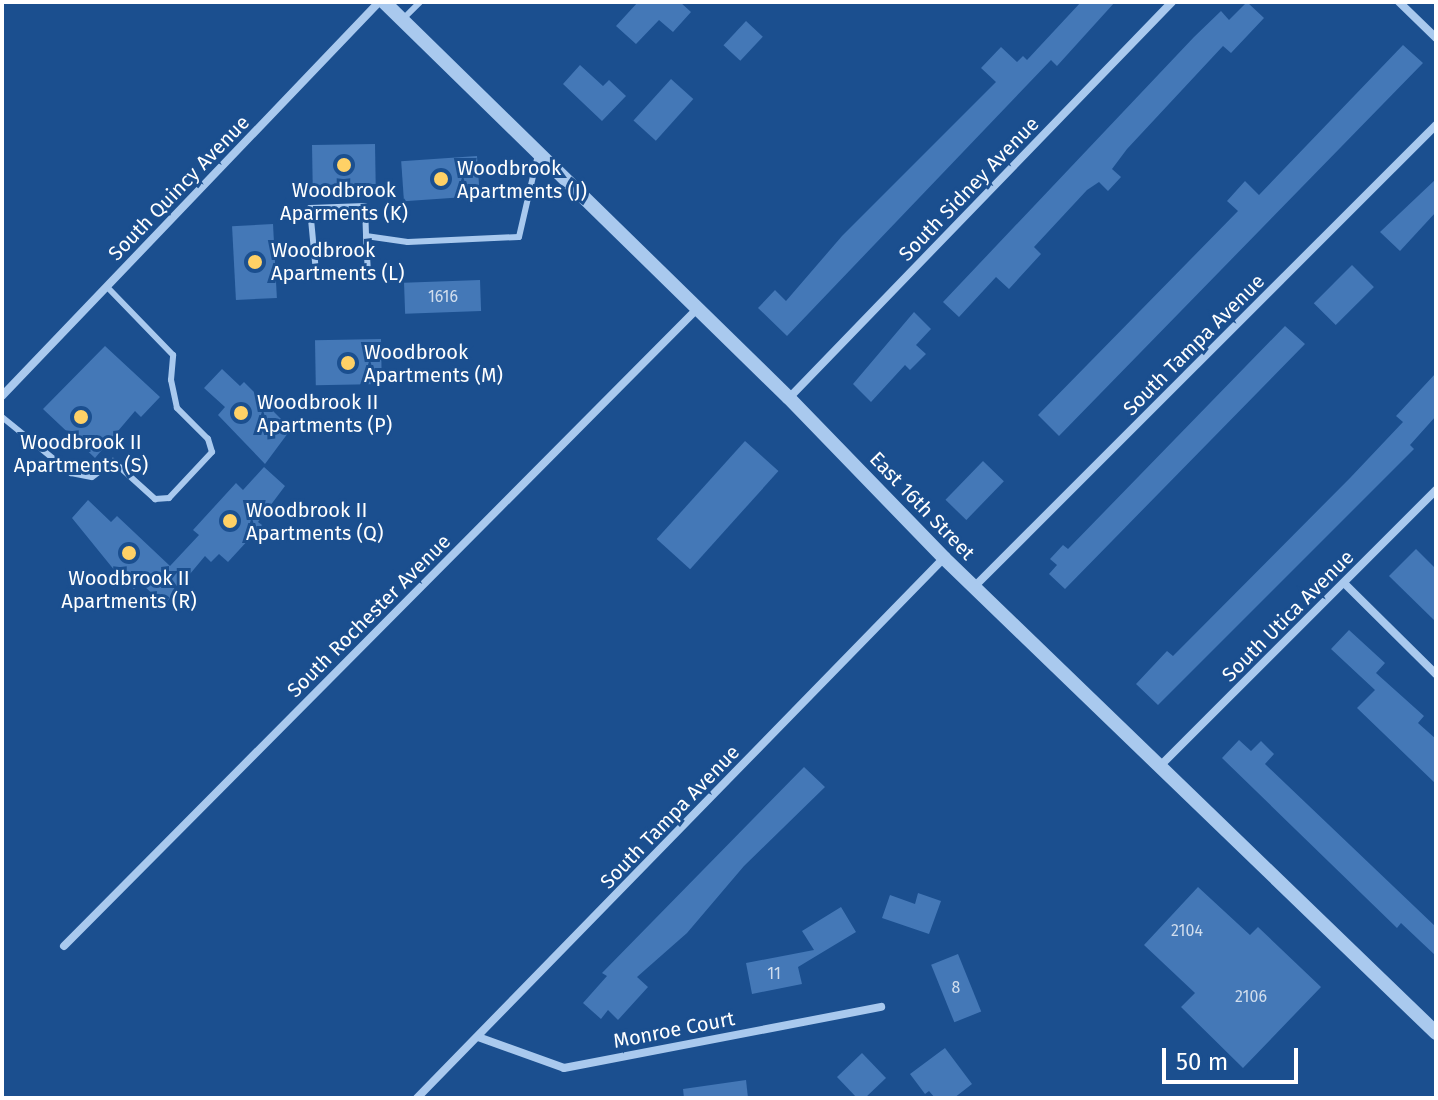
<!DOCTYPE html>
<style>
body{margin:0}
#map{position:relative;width:1438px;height:1100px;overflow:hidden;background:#1b4f8f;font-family:"Fira Sans",sans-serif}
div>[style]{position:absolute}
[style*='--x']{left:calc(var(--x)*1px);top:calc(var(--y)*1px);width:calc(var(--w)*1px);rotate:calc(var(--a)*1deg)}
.building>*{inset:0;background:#4478b7;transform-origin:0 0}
.service>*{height:6px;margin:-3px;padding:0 3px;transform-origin:3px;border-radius:3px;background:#a9c9ee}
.minor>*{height:8px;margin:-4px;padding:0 4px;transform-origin:4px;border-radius:4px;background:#a9c9ee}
.tertiary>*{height:14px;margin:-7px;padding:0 7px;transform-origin:7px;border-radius:7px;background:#a9c9ee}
.dots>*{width:22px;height:22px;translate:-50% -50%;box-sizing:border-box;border:4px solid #1b4f8f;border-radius:50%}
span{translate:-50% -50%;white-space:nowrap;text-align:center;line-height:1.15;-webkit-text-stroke:6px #1b4f8f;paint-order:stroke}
.number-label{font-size:16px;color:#d0dded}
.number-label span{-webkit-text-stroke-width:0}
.poi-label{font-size:20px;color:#fff}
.left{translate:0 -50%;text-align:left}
.street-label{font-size:20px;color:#fff}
.frame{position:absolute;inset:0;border:4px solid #fff;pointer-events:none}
.scale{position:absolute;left:1162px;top:1048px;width:136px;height:36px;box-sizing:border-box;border:4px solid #fff;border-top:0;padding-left:10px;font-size:24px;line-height:28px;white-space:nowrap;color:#fff;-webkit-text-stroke:6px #1b4f8f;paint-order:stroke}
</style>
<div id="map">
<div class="building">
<i style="clip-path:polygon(638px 2px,680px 2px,691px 12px,673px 32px,659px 20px,636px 44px,616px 26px)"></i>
<i style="clip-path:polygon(1081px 2px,1115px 2px,1057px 66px,1051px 60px,787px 336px,758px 308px,775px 290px,786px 301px,842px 236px,996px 82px,981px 68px,1001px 47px,1017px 62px,1023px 56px,1027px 60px)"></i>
<i style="clip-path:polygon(1247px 2px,1264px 18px,1231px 53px,1223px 46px,1127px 149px,1112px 169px,1121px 177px,1108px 191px,1099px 182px,1087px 190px,1034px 247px,1041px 254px,1009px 289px,996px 277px,959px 317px,943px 302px,1194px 37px,1221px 11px,1229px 20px)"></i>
<i style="left:746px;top:21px;width:23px;height:33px;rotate:43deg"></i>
<i style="clip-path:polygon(1403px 45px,1423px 63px,1059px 436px,1038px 415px,1238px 211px,1227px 201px,1245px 181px,1259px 195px)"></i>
<i style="clip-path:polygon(580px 65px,603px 86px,609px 80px,626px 96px,602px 121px,563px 84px)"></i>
<i style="left:671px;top:79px;width:30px;height:56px;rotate:42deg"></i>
<i style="left:375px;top:144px;width:40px;height:63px;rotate:89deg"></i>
<i style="left:477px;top:156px;width:40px;height:76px;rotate:86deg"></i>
<i style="clip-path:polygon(1436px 179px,1436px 212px,1400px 251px,1380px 232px)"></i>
<i style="left:273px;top:224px;width:74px;height:41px;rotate:87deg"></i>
<i style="left:1352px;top:265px;width:31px;height:54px;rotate:45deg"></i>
<i style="left:480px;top:280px;width:31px;height:76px;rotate:88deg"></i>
<i style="clip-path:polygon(914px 312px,931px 329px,916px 345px,926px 354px,910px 370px,905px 365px,871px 402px,853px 384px)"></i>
<i style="clip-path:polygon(1285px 326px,1305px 344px,1065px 589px,1049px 574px,1057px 565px,1050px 559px,1063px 545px,1068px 549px)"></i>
<i style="left:381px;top:339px;width:45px;height:66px;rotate:89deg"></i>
<i style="clip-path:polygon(105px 346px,160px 397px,141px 417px,135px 411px,95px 458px,43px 409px)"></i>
<i style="clip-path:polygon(222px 369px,240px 386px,244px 382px,291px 429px,265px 464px,218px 415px,225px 407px,204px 388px)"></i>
<i style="clip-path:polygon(1436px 373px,1436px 416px,1410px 445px,1414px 449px,1158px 705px,1136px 684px,1167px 651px,1173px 656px,1350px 478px,1403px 422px,1396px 416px)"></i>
<i style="left:745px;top:441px;width:45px;height:132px;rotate:42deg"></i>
<i style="left:983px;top:461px;width:29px;height:54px;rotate:44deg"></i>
<i style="clip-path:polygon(264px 467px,285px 486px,258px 522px,262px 525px,228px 562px,219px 554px,211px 562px,205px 556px,164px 605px,140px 582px,134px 589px,115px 571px,72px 518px,88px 500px,111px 522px,117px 516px,170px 566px,199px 535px,193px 530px,236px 483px,243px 490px)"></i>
<i style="clip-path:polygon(1416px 549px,1436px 569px,1436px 622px,1389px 576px)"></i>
<i style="clip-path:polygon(1349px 630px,1385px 663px,1376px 673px,1424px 716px,1418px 723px,1436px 739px,1436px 784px,1357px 708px,1375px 690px,1331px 649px)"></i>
<i style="clip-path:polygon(1239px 740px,1251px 751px,1261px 741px,1274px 754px,1265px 764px,1436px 927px,1436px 956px,1401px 923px,1397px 928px,1222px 758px)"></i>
<i style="clip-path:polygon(804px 767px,825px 787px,744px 866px,687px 933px,637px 977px,648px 987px,618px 1020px,608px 1010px,601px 1019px,583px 1003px,607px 976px,602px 973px)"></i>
<i style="clip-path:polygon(1198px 887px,1250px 935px,1258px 927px,1321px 987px,1243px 1068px,1181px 1007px,1195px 993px,1144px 945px)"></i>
<i style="clip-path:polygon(918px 893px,941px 901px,929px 934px,882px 918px,890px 895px,915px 904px)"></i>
<i style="clip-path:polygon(841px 907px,856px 932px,798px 967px,802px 984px,752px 994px,746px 963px,814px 950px,802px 931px)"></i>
<i style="left:958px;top:954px;width:62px;height:29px;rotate:68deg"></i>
<i style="clip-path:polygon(945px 1048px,972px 1084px,954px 1098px,935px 1098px,929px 1091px,925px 1094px,910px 1074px)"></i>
<i style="clip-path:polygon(862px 1053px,886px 1078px,865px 1098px,857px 1098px,837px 1077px)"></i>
<i style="clip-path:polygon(746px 1080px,748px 1098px,684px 1098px,683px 1089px)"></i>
</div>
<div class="service">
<i style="--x:403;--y:19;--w:24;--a:-45"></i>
<i style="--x:366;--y:236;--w:35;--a:87"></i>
<i style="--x:368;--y:271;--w:52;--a:178.9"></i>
<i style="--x:316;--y:272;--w:64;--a:-95.4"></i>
<i style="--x:310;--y:208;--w:55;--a:-2.1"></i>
<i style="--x:365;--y:206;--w:30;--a:88"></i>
<i style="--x:366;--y:236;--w:42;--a:8.1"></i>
<i style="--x:408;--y:242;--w:111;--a:-2.6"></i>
<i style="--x:519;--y:237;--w:84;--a:-77"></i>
<i style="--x:2;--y:417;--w:89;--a:39.1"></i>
<i style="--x:71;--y:473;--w:21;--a:11"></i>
<i style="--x:92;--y:477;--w:26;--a:-37"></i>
<i style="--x:113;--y:461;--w:57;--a:42.1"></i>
<i style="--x:155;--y:499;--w:14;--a:-4"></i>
<i style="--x:169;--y:498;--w:63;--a:-46.9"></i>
<i style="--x:212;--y:452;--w:14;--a:-107"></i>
<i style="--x:208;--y:439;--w:44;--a:-135"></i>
<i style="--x:177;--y:408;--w:29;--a:-102"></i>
<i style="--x:171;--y:380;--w:25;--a:-85"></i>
<i style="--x:173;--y:355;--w:95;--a:-134.1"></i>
</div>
<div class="minor">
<i style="--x:1399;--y:2;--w:52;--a:44.2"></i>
<i style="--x:2;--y:396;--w:545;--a:-46.26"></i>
<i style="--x:789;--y:398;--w:551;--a:-45.96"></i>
<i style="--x:1345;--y:584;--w:128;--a:44.7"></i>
<i style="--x:974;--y:587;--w:653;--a:-45"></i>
<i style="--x:1162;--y:764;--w:387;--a:-45"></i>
<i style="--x:64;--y:946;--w:898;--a:-45.18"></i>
<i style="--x:478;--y:1037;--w:91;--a:19.8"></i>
<i style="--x:564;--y:1068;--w:323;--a:-10.9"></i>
<i style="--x:417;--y:1098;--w:755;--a:-45.7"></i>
</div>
<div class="tertiary">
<i style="--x:384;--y:2;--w:566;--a:44.36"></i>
<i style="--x:789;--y:398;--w:223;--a:45.9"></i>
<i style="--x:944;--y:558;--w:684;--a:43.99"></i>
</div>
<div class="dots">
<i style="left:344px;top:165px;background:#ffd166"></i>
<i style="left:441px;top:179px;background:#ffd166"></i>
<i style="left:255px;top:262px;background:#ffd166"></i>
<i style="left:348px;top:363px;background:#ffd166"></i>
<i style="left:241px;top:413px;background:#ffd166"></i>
<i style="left:81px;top:417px;background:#ffd166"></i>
<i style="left:230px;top:521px;background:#ffd166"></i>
<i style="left:129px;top:553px;background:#ffd166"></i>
</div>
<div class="number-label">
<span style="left:443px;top:297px">1616</span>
<span style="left:1187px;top:931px">2104</span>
<span style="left:774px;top:974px">11</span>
<span style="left:956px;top:988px">8</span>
<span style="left:1251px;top:997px">2106</span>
</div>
<div class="poi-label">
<span class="left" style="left:457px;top:180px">Woodbrook<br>Apartments (J)</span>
<span style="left:344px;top:202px">Woodbrook<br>Aparments (K)</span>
<span class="left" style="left:271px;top:262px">Woodbrook<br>Apartments (L)</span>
<span class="left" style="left:364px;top:364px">Woodbrook<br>Apartments (M)</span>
<span class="left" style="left:257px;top:414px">Woodbrook II<br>Apartments (P)</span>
<span style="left:81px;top:454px">Woodbrook II<br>Apartments (S)</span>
<span class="left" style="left:246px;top:522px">Woodbrook II<br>Apartments (Q)</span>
<span style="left:129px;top:590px">Woodbrook II<br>Apartments (R)</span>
</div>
<div class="street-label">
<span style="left:179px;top:188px;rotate:-46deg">South Quincy Avenue</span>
<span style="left:969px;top:189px;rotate:-46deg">South Sidney Avenue</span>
<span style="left:1194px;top:345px;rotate:-45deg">South Tampa Avenue</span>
<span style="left:922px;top:506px;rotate:46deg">East 16th Street</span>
<span style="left:369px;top:616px;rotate:-45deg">South Rochester Avenue</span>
<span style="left:1288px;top:616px;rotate:-45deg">South Utica Avenue</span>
<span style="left:670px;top:817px;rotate:-46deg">South Tampa Avenue</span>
<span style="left:674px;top:1030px;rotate:-11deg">Monroe Court</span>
</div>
<div class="frame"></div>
<div class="scale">50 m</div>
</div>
